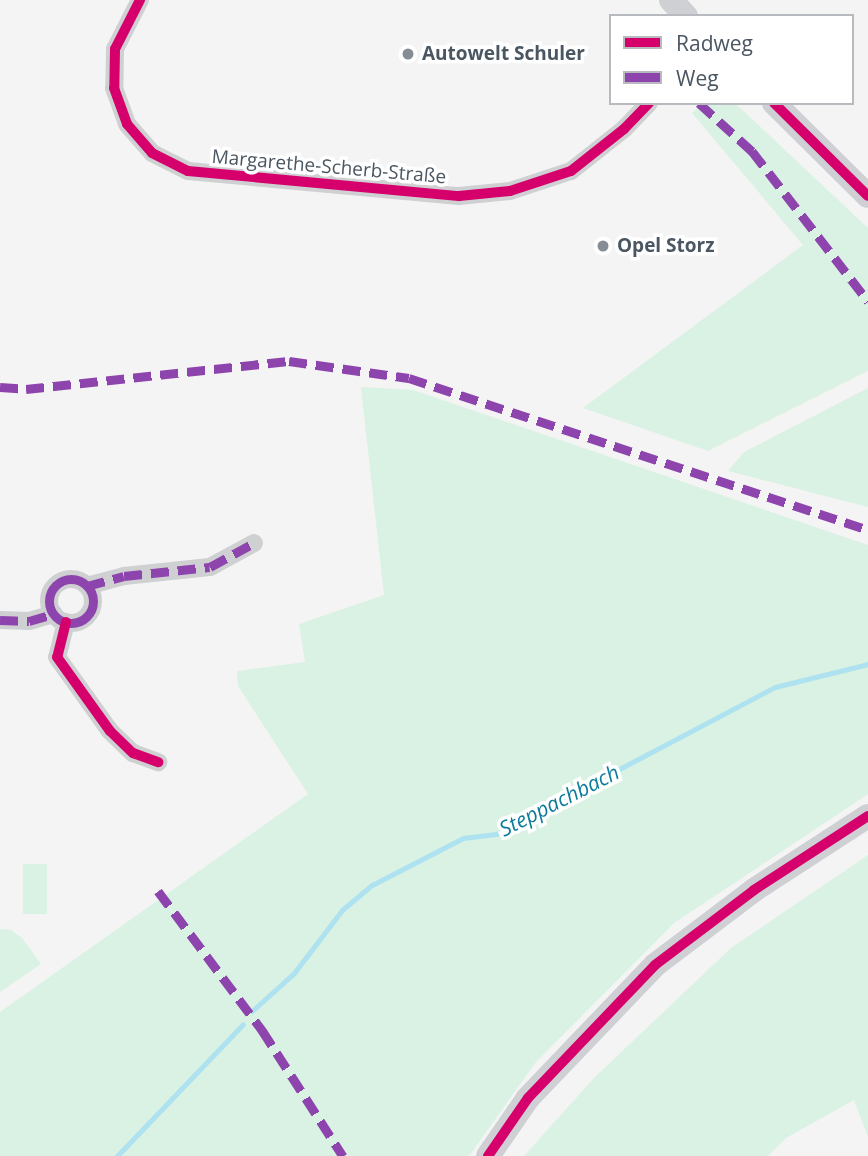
<!DOCTYPE html>
<meta charset="utf-8">
<style>
body{margin:0}
#map{position:relative;width:868px;height:1156px;overflow:hidden;background:#f4f4f4;font-family:"Open Sans",sans-serif}
div>[style]{position:absolute}
[style*='--x']{left:calc(var(--x)*1px);top:calc(var(--y)*1px);width:calc(var(--w)*1px);rotate:calc(var(--a)*1deg)}
.green>*{inset:0;background:#d9f2e3;transform-origin:0 0}
.stream>*{height:5px;margin:-2.5px;padding:0 2.5px;transform-origin:2.5px;border-radius:2.5px;background:#aee2f0}
.street>*{height:18px;margin:-9px;padding:0 9px;transform-origin:9px;border-radius:9px;background:#ced0d2}
.street>.ring{margin:-9px;padding:0;box-sizing:content-box;background:none;border:18px solid #ced0d2;border-radius:50%}
.secondary>*{height:24px;margin:-12px;padding:0 12px;transform-origin:12px;border-radius:12px;background:#ced0d4}
.quiet>*{height:9px;margin-top:-4.5px;transform-origin:0;background:repeating-linear-gradient(90deg,#8e44ad 0 18px,transparent 0 27px)}
.quiet>.ring{margin:-4.5px;padding:0;box-sizing:content-box;background:none;border:9px solid #8e44ad;border-radius:50%}
.cycleway>*{height:10px;margin:-5px;padding:0 5px;transform-origin:5px;border-radius:5px;background:#d6006c}
.dots>*{width:19px;height:19px;translate:-50% -50%;box-sizing:border-box;border:4px solid #fff;border-radius:50%}
span{translate:-50% -50%;white-space:nowrap;text-align:center;line-height:1.15;-webkit-text-stroke:7px #fff;paint-order:stroke}
.poi-label{font-size:19px;color:#4a5661;font-weight:700}
.left{translate:0 -50%;text-align:left}
.street-label{font-size:19px;color:#4a5661}
.water-label{font-size:21px;color:#0c7c9b;font-style:italic}
.legend{position:absolute;left:609px;top:14px;width:245px;height:91px;box-sizing:border-box;background:#fff;border:2px solid #b7bbc0;margin:0;padding:9px 12px;list-style:none;font-size:21px;color:#4a5661}
.legend li{display:flex;align-items:center;gap:14px;height:35px}
.legend b{width:35px;border:2px solid #b7bbc0}
</style>
<div id="map">
<div class="green">
<i style="clip-path:polygon(704px 103px,735px 103px,868px 228px,868px 371px,708px 451px,583px 408px,803px 245px,692px 113px)"></i>
<i style="clip-path:polygon(361px 387px,413px 390px,868px 545px,868px 794px,674px 923px,536px 1062px,469px 1156px,0 1156px,0 1012px,308px 794px,238px 686px,237px 671px,305px 662px,299px 624px,384px 595px)"></i>
<i style="clip-path:polygon(868px 388px,868px 507px,728px 471px,744px 452px)"></i>
<i style="clip-path:polygon(868px 855px,868px 1137px,854px 1100px,786px 1138px,768px 1156px,524px 1156px,594px 1078px,731px 948px)"></i>
<i style="left:23px;top:864px;width:24px;height:50px"></i>
<i style="clip-path:polygon(0 929px,11px 930px,22px 938px,41px 964px,0 992px)"></i>
</div>
<div class="stream">
<i style="--x:252;--y:1011;--w:57;--a:-42.1"></i>
<i style="--x:294;--y:973;--w:79;--a:-52.7"></i>
<i style="--x:342;--y:910;--w:39;--a:-40"></i>
<i style="--x:372;--y:885;--w:102;--a:-27.3"></i>
<i style="--x:463;--y:838;--w:33;--a:-7"></i>
<i style="--x:496;--y:834;--w:315;--a:-27.8"></i>
<i style="--x:775;--y:687;--w:96;--a:-13.9"></i>
<i style="--x:117;--y:1156;--w:182;--a:-46.3"></i>
</div>
<div class="street">
<i style="--x:140;--y:0;--w:55;--a:117"></i>
<i style="--x:115;--y:49;--w:39;--a:91"></i>
<i style="--x:114;--y:88;--w:38;--a:70"></i>
<i style="--x:127;--y:124;--w:38;--a:49"></i>
<i style="--x:152;--y:153;--w:40;--a:26.6"></i>
<i style="--x:188;--y:171;--w:272;--a:5.3"></i>
<i style="--x:459;--y:196;--w:51;--a:-5.6"></i>
<i style="--x:510;--y:191;--w:64;--a:-18.2"></i>
<i style="--x:571;--y:171;--w:68;--a:-38.4"></i>
<i style="--x:624;--y:129;--w:36;--a:-46"></i>
<i class="ring" style="left:49px;top:579px;width:26px;height:26px"></i>
<i style="--x:87;--y:586;--w:38;--a:-15"></i>
<i style="--x:124;--y:576;--w:86;--a:-6"></i>
<i style="--x:210;--y:567;--w:50;--a:-28.6"></i>
<i style="--x:0;--y:620;--w:29;--a:2"></i>
<i style="--x:29;--y:621;--w:26;--a:-16"></i>
<i style="--x:66;--y:622;--w:36;--a:104"></i>
<i style="--x:57;--y:657;--w:91;--a:54.4"></i>
<i style="--x:110;--y:731;--w:32;--a:44"></i>
<i style="--x:133;--y:753;--w:27;--a:20"></i>
</div>
<div class="secondary">
<i style="--x:671;--y:0;--w:22;--a:47"></i>
<i style="--x:774;--y:103;--w:132;--a:44.7"></i>
<i style="--x:488;--y:1156;--w:70;--a:-55.4"></i>
<i style="--x:528;--y:1098;--w:184;--a:-46.3"></i>
<i style="--x:655;--y:965;--w:124;--a:-37.1"></i>
<i style="--x:754;--y:890;--w:136;--a:-33"></i>
</div>
<div class="quiet">
<i style="--x:699;--y:103;--w:72;--a:42.2"></i>
<i style="--x:752;--y:151;--w:190;--a:52.3"></i>
<i style="--x:0;--y:387;--w:26;--a:4"></i>
<i style="--x:26;--y:389;--w:264;--a:-6.1"></i>
<i style="--x:289;--y:361;--w:121;--a:8.1"></i>
<i style="--x:409;--y:378;--w:484;--a:18.3"></i>
<i class="ring" style="left:49px;top:579px;width:35px;height:35px"></i>
<i style="--x:87;--y:586;--w:38;--a:-15"></i>
<i style="--x:124;--y:576;--w:86;--a:-6"></i>
<i style="--x:210;--y:567;--w:50;--a:-28.6"></i>
<i style="--x:0;--y:620;--w:29;--a:2"></i>
<i style="--x:29;--y:621;--w:26;--a:-16"></i>
<i style="--x:158;--y:891;--w:174;--a:53.2"></i>
<i style="--x:262;--y:1030;--w:150;--a:57.3"></i>
</div>
<div class="cycleway">
<i style="--x:140;--y:0;--w:55;--a:117"></i>
<i style="--x:115;--y:49;--w:39;--a:91"></i>
<i style="--x:114;--y:88;--w:38;--a:70"></i>
<i style="--x:127;--y:124;--w:38;--a:49"></i>
<i style="--x:152;--y:153;--w:40;--a:26.6"></i>
<i style="--x:188;--y:171;--w:272;--a:5.3"></i>
<i style="--x:459;--y:196;--w:51;--a:-5.6"></i>
<i style="--x:510;--y:191;--w:64;--a:-18.2"></i>
<i style="--x:571;--y:171;--w:68;--a:-38.4"></i>
<i style="--x:624;--y:129;--w:36;--a:-46"></i>
<i style="--x:774;--y:103;--w:132;--a:44.7"></i>
<i style="--x:66;--y:622;--w:36;--a:104"></i>
<i style="--x:57;--y:657;--w:91;--a:54.4"></i>
<i style="--x:110;--y:731;--w:32;--a:44"></i>
<i style="--x:133;--y:753;--w:27;--a:20"></i>
<i style="--x:488;--y:1156;--w:70;--a:-55.4"></i>
<i style="--x:528;--y:1098;--w:184;--a:-46.3"></i>
<i style="--x:655;--y:965;--w:124;--a:-37.1"></i>
<i style="--x:754;--y:890;--w:136;--a:-33"></i>
</div>
<div class="dots">
<i style="left:408px;top:54px;background:#868d94"></i>
<i style="left:603px;top:246px;background:#868d94"></i>
</div>
<div class="poi-label">
<span class="left" style="left:422px;top:54px">Autowelt Schuler</span>
<span class="left" style="left:617px;top:246px">Opel Storz</span>
</div>
<div class="street-label">
<span style="left:329px;top:167px;rotate:5deg">Margarethe-Scherb-Straße</span>
</div>
<div class="water-label">
<span style="left:559px;top:800px;rotate:-27deg">Steppachbach</span>
</div>
<ul class="legend">
<li><b style="height:9px;background:#d6006c"></b>Radweg</li>
<li><b style="height:9px;background:#8e44ad"></b>Weg</li>
</ul>
</div>
